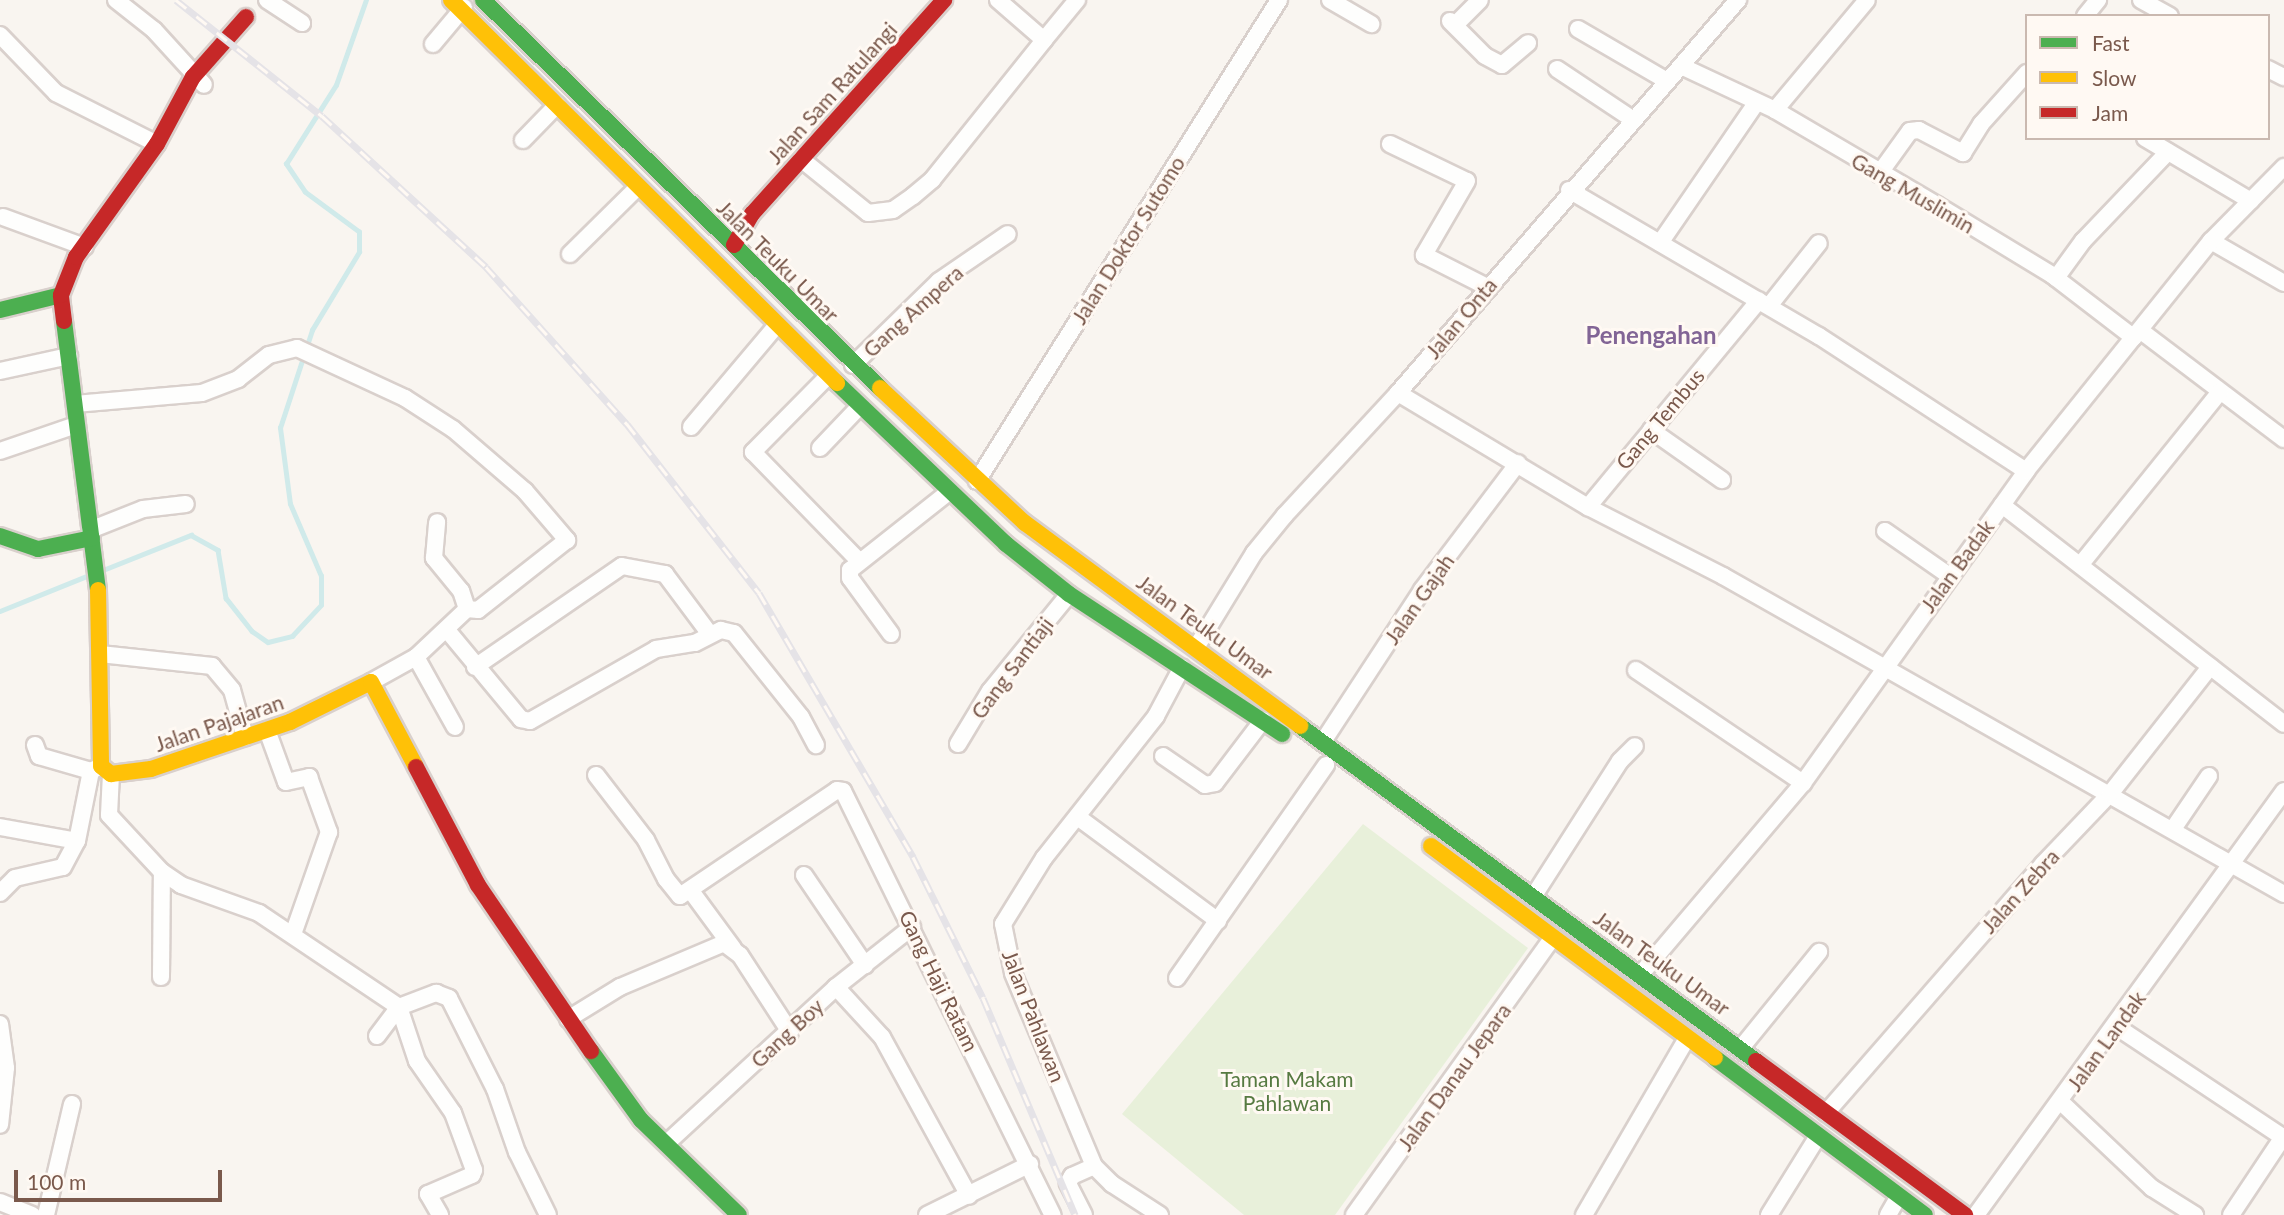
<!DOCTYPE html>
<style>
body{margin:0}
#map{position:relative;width:2284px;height:1215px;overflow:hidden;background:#f9f5f0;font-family:Lato,sans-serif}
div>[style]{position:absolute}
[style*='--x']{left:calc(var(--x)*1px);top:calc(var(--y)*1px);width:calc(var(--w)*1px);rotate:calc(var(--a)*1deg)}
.green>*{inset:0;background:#e8f0da}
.stream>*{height:4.5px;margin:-2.25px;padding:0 2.25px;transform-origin:2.25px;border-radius:2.25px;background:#d0eaea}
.roads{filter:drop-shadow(2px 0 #d9d0cc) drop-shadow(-2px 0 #d9d0cc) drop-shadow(0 2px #d9d0cc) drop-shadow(0 -2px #d9d0cc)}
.street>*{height:16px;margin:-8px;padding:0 8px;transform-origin:8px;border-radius:8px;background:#fefefd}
.fast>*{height:16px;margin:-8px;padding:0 8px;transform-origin:8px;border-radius:8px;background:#4caf50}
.slow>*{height:16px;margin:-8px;padding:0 8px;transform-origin:8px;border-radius:8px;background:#ffc107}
.jam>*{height:16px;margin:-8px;padding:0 8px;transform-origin:8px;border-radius:8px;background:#c62828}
.rail>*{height:7px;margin-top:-3.5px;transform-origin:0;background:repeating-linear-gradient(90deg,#fff9f3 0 13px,#e5e3e7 0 26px);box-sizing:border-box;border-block:2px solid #e5e3e7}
span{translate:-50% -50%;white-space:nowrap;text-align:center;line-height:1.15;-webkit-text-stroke:6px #fff9f3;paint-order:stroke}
.street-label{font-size:21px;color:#7a594c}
.park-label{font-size:21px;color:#567a41}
.quarter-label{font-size:24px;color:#826596;font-weight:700}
.legend{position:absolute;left:2025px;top:14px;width:245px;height:126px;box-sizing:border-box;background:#fff9f3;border:2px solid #cab9b0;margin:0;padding:9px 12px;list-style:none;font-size:21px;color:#7a594c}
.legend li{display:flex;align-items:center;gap:14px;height:35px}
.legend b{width:35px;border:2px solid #cab9b0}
.scale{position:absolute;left:14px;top:1170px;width:208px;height:32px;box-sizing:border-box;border:4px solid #7a594c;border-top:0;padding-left:9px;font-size:21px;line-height:24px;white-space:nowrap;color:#7a594c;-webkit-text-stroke:5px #fff9f3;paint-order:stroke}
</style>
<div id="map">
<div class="green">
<i style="clip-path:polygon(1363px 824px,1528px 948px,1335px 1215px,1244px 1215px,1122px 1114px)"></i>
</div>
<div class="stream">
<i style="--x:103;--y:570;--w:95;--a:-21.7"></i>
<i style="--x:191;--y:535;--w:31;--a:29"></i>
<i style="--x:218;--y:550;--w:49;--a:80.5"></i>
<i style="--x:226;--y:598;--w:42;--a:51.8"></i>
<i style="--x:252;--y:631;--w:19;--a:35"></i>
<i style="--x:268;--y:642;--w:25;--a:-14"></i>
<i style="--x:292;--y:636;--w:42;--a:-46.9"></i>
<i style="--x:321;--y:605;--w:29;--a:-90"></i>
<i style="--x:321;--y:576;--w:78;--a:-113.3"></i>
<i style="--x:290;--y:504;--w:77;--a:-97.5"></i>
<i style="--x:280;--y:428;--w:103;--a:-71.9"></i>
<i style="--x:312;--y:330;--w:91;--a:-58.9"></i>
<i style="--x:359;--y:252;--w:20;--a:-90"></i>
<i style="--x:359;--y:232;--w:67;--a:-143.5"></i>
<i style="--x:305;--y:192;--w:34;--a:-124"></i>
<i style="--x:286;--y:164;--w:93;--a:-57.7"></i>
<i style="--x:336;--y:85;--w:90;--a:-70.6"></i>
<i style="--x:0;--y:611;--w:96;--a:-22"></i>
</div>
<div class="roads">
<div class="street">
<i style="--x:116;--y:0;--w:48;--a:38.3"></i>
<i style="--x:154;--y:30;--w:74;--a:47.7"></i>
<i style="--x:267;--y:0;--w:42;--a:33.3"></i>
<i style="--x:1330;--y:0;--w:48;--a:30.3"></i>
<i style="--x:2141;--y:0;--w:33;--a:29"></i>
<i style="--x:2085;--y:16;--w:21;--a:-51"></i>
<i style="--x:1450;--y:21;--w:49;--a:45"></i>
<i style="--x:1485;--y:56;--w:19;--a:28"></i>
<i style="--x:1502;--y:65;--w:34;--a:-40"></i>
<i style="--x:1455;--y:25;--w:35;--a:-45"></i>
<i style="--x:1578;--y:29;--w:103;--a:30.3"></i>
<i style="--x:0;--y:35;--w:81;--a:46"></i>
<i style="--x:56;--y:93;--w:113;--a:26.8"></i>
<i style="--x:1044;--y:40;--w:52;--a:-50.5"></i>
<i style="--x:433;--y:44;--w:48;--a:-50"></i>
<i style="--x:1681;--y:66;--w:104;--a:25.1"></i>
<i style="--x:1775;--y:110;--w:188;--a:30.4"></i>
<i style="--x:1937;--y:205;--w:135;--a:31.3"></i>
<i style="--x:2052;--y:275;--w:103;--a:37.5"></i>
<i style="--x:1557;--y:69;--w:90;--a:33.7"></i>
<i style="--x:2268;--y:69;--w:18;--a:27"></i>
<i style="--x:1775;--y:110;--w:143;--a:-50.1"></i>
<i style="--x:2145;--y:138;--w:123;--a:30.7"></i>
<i style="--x:523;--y:140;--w:49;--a:-45.8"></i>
<i style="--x:1390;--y:144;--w:85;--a:25.7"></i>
<i style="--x:1467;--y:181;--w:86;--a:120.2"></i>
<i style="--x:1424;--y:255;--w:71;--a:26.9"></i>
<i style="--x:801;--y:159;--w:86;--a:38.9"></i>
<i style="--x:868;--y:213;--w:25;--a:-7"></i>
<i style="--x:893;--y:210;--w:24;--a:-35"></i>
<i style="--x:913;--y:196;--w:25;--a:-40"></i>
<i style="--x:932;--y:180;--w:179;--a:-51.3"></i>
<i style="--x:1044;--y:40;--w:61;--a:-139"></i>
<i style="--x:1879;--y:174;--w:53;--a:-54.2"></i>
<i style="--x:1910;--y:131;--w:9;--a:-6"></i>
<i style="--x:1919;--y:130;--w:50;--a:27.6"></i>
<i style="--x:1963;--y:153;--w:34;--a:-58"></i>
<i style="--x:1981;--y:124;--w:69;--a:-48"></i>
<i style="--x:1569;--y:190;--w:290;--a:30.3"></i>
<i style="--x:1819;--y:336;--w:247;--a:33.1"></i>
<i style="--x:3;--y:217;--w:87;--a:20.1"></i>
<i style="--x:2211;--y:241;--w:84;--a:29.9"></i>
<i style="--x:1660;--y:243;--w:171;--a:-55.5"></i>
<i style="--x:570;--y:254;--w:95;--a:-44.6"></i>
<i style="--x:2056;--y:278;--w:46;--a:-53.9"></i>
<i style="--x:2083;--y:241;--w:123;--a:-46.3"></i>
<i style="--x:1769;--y:306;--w:80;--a:-51.6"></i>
<i style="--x:2141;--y:331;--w:179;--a:37.1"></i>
<i style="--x:853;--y:365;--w:120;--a:-44.3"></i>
<i style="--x:939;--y:281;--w:83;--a:-34.3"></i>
<i style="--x:0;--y:371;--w:71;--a:-12.3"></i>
<i style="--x:828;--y:376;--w:107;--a:134.6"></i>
<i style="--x:753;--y:452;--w:151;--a:45.8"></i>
<i style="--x:1398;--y:393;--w:222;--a:31"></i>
<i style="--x:1588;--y:507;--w:152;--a:27.1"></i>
<i style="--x:1723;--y:576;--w:645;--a:29.55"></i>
<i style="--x:75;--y:404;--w:127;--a:-5"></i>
<i style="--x:202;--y:393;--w:39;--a:-21"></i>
<i style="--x:238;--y:379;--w:39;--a:-38"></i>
<i style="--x:269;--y:355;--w:29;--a:-14"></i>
<i style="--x:297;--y:348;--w:119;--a:24.8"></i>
<i style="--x:405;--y:398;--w:57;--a:32.9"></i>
<i style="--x:453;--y:429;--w:95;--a:40.7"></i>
<i style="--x:525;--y:491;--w:65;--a:49.4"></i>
<i style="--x:567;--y:540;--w:113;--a:141.8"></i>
<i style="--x:478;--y:610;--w:11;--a:-175"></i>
<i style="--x:691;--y:427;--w:132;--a:-49.9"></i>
<i style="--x:1651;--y:430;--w:87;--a:35.2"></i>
<i style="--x:820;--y:448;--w:58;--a:-46.4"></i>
<i style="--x:0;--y:451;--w:80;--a:-18.9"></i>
<i style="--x:977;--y:481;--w:568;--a:-57.88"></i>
<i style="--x:2002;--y:505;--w:357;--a:37.8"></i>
<i style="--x:1588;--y:507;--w:268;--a:-50.4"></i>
<i style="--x:90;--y:530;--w:57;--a:-21.6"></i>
<i style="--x:143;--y:509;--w:43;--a:-6.6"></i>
<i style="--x:1885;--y:531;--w:77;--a:34.9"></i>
<i style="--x:2081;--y:564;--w:221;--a:-51.1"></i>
<i style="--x:447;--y:630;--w:116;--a:50.3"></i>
<i style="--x:521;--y:719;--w:9;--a:13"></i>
<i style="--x:530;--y:721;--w:145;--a:-29.7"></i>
<i style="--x:656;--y:649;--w:39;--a:-9"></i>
<i style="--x:695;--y:643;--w:29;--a:-27"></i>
<i style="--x:721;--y:630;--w:13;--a:13"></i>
<i style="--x:734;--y:633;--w:107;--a:51.4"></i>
<i style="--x:801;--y:717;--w:32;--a:62"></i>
<i style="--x:891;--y:634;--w:69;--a:-126.2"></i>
<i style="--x:850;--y:578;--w:8;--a:-90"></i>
<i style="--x:850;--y:570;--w:127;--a:-38.3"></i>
<i style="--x:1197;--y:646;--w:109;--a:-58.5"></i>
<i style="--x:1254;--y:553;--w:49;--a:-50.8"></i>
<i style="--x:1285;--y:515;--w:166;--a:-47.2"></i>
<i style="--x:1398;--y:393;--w:520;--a:-49.14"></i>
<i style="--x:100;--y:654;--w:113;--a:6.1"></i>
<i style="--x:212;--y:666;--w:31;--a:50"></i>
<i style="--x:232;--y:690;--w:49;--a:74.5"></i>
<i style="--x:416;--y:657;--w:80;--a:60.9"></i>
<i style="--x:475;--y:667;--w:178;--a:-34.5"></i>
<i style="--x:622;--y:566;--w:44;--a:10.5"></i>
<i style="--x:665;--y:574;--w:74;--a:53.3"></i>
<i style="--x:1636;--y:670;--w:202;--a:34.1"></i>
<i style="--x:371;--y:682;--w:51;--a:-29.1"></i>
<i style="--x:416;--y:657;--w:70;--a:-43.3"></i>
<i style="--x:467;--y:609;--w:19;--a:-108"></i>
<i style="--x:461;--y:591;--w:43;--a:-129.3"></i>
<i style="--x:434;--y:558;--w:36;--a:-85"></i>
<i style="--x:267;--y:730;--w:55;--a:69.9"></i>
<i style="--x:286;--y:782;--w:24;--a:-12"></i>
<i style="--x:309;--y:777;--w:59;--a:70"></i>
<i style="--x:329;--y:832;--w:108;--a:109.4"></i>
<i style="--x:1324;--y:740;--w:179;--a:-56.8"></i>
<i style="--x:1422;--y:590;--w:159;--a:-52.9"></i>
<i style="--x:958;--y:744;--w:62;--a:-58.9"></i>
<i style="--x:990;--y:691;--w:125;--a:-50.8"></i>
<i style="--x:35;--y:745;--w:12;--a:70"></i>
<i style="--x:39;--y:756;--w:54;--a:16.1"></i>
<i style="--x:1163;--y:756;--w:51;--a:34.6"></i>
<i style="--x:1205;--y:785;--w:10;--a:-11"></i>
<i style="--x:1215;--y:783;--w:79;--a:-52.7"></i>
<i style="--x:111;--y:774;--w:41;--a:92.8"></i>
<i style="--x:109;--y:815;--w:78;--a:47.1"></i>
<i style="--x:162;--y:872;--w:23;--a:34"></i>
<i style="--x:181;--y:885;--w:83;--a:19.7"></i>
<i style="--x:259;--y:913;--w:169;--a:33.9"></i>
<i style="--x:399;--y:1007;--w:57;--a:71.6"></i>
<i style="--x:417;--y:1061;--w:63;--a:55.3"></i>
<i style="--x:453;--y:1113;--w:61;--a:69.8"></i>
<i style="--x:474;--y:1170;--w:5;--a:112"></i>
<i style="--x:472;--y:1175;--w:48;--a:156.6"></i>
<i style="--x:428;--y:1194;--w:24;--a:60"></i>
<i style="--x:596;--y:775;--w:82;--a:52.4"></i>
<i style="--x:646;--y:840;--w:44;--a:62.9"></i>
<i style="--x:666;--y:879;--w:22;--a:51"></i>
<i style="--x:680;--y:896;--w:189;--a:-34"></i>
<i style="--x:837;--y:790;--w:6;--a:9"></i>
<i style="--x:843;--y:791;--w:473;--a:63.7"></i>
<i style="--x:1079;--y:818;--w:173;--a:36.5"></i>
<i style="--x:0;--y:827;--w:78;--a:10.3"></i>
<i style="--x:2173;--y:829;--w:64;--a:-55.8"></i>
<i style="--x:804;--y:875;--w:109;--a:55.9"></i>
<i style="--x:691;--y:891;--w:71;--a:53.6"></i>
<i style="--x:0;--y:893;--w:21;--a:-45"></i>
<i style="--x:15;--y:878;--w:49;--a:-12.9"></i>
<i style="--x:63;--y:867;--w:30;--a:-62"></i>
<i style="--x:77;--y:841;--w:71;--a:-78.7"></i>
<i style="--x:91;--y:771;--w:11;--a:-27"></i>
<i style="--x:1533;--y:897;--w:161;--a:-57.4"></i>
<i style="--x:1620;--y:761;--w:21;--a:-45"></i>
<i style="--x:1641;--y:974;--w:250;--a:-49.7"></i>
<i style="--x:1803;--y:783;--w:384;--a:-54.4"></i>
<i style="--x:2026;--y:471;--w:295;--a:-51.2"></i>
<i style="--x:2211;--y:241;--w:104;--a:-45.4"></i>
<i style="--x:161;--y:977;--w:105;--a:-89.5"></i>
<i style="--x:1177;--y:978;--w:260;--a:-55"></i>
<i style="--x:836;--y:987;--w:68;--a:47.4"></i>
<i style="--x:882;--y:1037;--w:181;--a:61.3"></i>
<i style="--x:568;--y:1019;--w:61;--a:-31.6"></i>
<i style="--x:620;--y:987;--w:113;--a:-22.9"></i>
<i style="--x:724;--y:943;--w:20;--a:37"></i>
<i style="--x:740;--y:955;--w:92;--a:57"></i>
<i style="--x:0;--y:1024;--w:44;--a:82.2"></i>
<i style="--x:6;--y:1068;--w:57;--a:96"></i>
<i style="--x:2117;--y:1027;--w:201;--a:33.6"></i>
<i style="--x:377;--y:1036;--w:36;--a:-53"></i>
<i style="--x:399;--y:1007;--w:40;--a:-21"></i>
<i style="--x:436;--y:993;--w:14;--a:21"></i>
<i style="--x:449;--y:998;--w:102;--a:63.2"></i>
<i style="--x:495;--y:1089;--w:67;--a:70.8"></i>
<i style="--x:517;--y:1152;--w:70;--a:63.8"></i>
<i style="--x:1741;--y:1048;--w:124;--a:-50.9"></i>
<i style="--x:2062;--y:1103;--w:124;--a:43.4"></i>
<i style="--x:2152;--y:1188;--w:51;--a:32.1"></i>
<i style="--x:1826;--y:1113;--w:330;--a:-48.9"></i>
<i style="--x:2043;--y:864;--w:97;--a:-46.3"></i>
<i style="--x:2110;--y:794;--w:162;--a:-51.8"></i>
<i style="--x:667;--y:1143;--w:230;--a:-42.7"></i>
<i style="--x:836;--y:987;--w:97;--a:-38.3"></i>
<i style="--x:0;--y:1202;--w:35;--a:22"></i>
<i style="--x:46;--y:1215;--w:114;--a:-76.8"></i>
<i style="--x:927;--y:1215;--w:115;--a:-26.3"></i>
<i style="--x:1084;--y:1215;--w:36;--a:-117"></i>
<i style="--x:1068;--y:1183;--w:8;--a:-60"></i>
<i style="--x:1072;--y:1176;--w:24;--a:-24"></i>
<i style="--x:1160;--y:1215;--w:57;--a:-147.1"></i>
<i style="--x:1112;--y:1184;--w:25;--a:-135"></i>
<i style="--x:1094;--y:1166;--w:209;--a:-112.8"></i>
<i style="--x:1013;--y:973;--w:50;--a:-101.5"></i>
<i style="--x:1003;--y:924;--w:78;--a:-58.2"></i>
<i style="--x:1044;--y:858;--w:181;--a:-51.7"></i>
<i style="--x:1156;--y:716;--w:55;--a:-62"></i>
<i style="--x:1354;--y:1215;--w:340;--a:-54.4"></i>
<i style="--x:1584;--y:1215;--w:205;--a:-59.8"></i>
<i style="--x:1769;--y:1215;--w:93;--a:-58.2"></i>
<i style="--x:1888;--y:1215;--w:22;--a:-60"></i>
<i style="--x:1976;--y:1215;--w:524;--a:-54"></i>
<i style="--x:2231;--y:1215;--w:94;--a:-56.3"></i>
</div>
<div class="fast">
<i style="--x:483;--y:0;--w:555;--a:44.34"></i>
<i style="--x:0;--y:310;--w:63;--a:-13.8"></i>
<i style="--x:64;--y:321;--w:271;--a:82.8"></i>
<i style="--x:837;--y:383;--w:233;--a:43.6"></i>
<i style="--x:1006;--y:544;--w:80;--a:38.4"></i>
<i style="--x:1069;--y:594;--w:255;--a:33.3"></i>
<i style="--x:0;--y:536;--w:40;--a:18.9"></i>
<i style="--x:38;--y:549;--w:55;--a:-11.5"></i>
<i style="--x:1300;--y:726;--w:566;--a:36.3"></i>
<i style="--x:591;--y:1051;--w:85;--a:54.1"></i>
<i style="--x:641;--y:1120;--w:136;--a:44.1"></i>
<i style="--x:1715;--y:1058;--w:262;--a:36.8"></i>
</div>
<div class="slow">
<i style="--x:451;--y:0;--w:544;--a:44.78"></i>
<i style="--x:880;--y:388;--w:198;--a:43"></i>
<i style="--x:1025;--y:523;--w:342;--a:36.4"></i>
<i style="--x:98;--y:590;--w:176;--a:89"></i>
<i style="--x:101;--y:766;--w:13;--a:39"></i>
<i style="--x:111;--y:774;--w:40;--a:-7.1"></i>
<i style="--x:151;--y:769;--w:147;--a:-18.7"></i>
<i style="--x:290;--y:722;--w:90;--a:-26.3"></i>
<i style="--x:371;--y:682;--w:96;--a:62.1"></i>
<i style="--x:1431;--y:846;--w:354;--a:36.7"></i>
</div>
<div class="jam">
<i style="--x:734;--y:245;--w:36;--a:-60"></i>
<i style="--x:752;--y:214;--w:288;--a:-48.1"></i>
<i style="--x:64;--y:321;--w:26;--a:-97"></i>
<i style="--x:61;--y:295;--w:41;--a:-68.5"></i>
<i style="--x:76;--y:257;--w:139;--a:-54.4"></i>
<i style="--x:157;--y:144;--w:76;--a:-61.8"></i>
<i style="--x:193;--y:77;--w:80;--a:-48.5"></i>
<i style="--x:416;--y:767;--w:133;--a:62.3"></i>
<i style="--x:478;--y:885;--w:201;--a:55.8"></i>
<i style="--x:1756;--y:1061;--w:260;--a:36.4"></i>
</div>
</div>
<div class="rail">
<i style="--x:176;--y:0;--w:186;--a:38.5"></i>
<i style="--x:322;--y:116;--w:223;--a:42.6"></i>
<i style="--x:486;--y:267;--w:211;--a:48.1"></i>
<i style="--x:627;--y:424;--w:214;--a:52"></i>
<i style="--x:759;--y:593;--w:306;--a:59.7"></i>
<i style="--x:913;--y:857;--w:157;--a:63.6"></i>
<i style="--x:983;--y:998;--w:236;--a:67"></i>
</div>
<div class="street-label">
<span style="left:832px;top:93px;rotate:-48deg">Jalan Sam Ratulangi</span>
<span style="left:1913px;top:193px;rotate:30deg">Gang Muslimin</span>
<span style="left:1128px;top:240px;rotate:-58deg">Jalan Doktor Sutomo</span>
<span style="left:778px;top:261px;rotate:45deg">Jalan Teuku Umar</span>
<span style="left:913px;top:311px;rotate:-42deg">Gang Ampera</span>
<span style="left:1461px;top:318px;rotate:-50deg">Jalan Onta</span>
<span style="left:1660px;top:419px;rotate:-50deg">Gang Tembus</span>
<span style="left:1957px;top:566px;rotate:-54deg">Jalan Badak</span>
<span style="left:1419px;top:599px;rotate:-55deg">Jalan Gajah</span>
<span style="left:1205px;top:627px;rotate:36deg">Jalan Teuku Umar</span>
<span style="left:1012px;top:668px;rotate:-53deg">Gang Santiaji</span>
<span style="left:219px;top:723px;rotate:-19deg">Jalan Pajajaran</span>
<span style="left:2020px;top:891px;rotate:-48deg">Jalan Zebra</span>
<span style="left:1662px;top:963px;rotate:36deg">Jalan Teuku Umar</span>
<span style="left:939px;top:981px;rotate:64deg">Gang Haji Ratam</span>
<span style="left:1034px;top:1016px;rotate:69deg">Jalan Pahlawan</span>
<span style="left:787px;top:1033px;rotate:-43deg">Gang Boy</span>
<span style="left:2106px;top:1041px;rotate:-54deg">Jalan Landak</span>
<span style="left:1454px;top:1077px;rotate:-54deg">Jalan Danau Jepara</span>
</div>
<div class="park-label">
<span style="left:1287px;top:1091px">Taman Makam<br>Pahlawan</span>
</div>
<div class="quarter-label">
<span style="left:1651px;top:335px">Penengahan</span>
</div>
<ul class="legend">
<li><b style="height:9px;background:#4caf50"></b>Fast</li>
<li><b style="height:9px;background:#ffc107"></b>Slow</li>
<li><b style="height:9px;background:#c62828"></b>Jam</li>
</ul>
<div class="scale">100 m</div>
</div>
